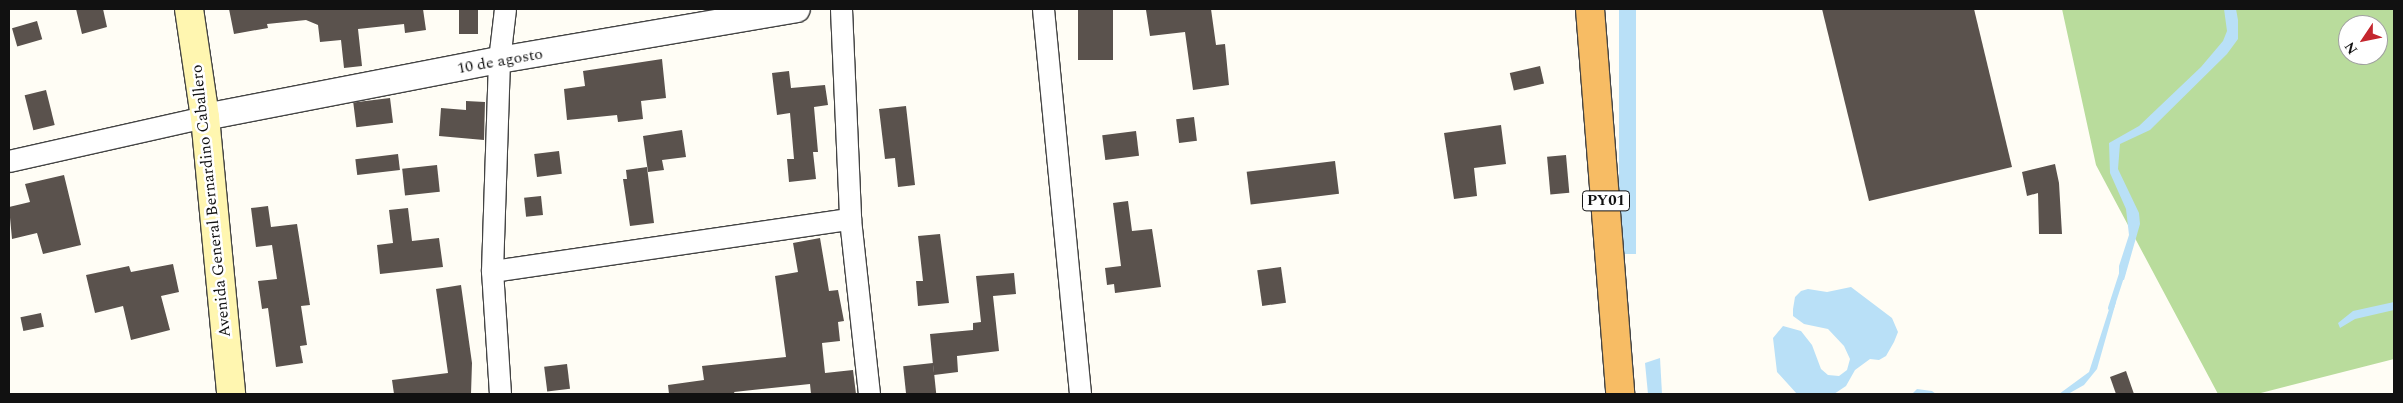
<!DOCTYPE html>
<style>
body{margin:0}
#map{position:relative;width:2403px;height:403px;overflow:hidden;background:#fffdf5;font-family:Spectral,serif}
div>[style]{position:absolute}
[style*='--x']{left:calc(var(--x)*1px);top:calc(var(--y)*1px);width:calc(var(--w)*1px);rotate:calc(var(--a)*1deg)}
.forest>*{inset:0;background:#b9dc9c}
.water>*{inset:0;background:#b9e0f7;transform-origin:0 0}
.stream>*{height:5.5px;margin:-2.75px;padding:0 2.75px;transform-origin:2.75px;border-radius:2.75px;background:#b9e0f7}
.building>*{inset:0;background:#5a524d;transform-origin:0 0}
.roads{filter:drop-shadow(1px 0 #444) drop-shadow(-1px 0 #444) drop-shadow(0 1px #444) drop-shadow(0 -1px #444)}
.minor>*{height:21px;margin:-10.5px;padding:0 10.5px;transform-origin:10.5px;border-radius:10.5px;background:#fff}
.tertiary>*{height:26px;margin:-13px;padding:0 13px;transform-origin:13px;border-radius:13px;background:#fff}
.secondary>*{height:28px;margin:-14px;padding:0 14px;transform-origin:14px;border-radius:14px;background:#fff6b0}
.trunk>*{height:28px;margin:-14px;padding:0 14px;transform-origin:14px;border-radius:14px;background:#f7bc64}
span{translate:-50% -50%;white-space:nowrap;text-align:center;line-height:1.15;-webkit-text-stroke:5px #fff;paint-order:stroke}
.shield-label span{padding:1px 4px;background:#fff;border:1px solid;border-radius:4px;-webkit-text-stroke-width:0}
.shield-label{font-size:15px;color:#111;font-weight:700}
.street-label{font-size:16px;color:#111}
.frame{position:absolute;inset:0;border:10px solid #111;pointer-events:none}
.north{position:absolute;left:2338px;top:15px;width:50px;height:50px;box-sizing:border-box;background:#fff;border:1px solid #a0a0a0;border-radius:50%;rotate:236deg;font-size:14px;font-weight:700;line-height:20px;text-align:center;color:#111}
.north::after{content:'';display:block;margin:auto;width:18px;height:22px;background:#c4262e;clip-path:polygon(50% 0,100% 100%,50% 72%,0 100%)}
</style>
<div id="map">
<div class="forest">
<i style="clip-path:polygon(evenodd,2062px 9px,2394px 9px,2394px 359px,2257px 394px,2218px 394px,2096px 165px,2062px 9px,2348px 25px,2378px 25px,2378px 55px,2348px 55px,2348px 25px)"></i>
</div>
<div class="water">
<i style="left:1619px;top:9px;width:17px;height:245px"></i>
<i style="clip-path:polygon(2224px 9px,2236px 9px,2238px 20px,2238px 39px,2227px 54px,2150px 130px,2120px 144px,2118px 169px,2139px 213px,2140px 224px,2124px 280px,2119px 279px,2119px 266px,2129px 235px,2126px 209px,2110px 173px,2109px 143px,2139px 126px,2201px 67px,2223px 41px,2227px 31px)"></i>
<i style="clip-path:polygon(1851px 287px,1892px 318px,1898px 332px,1894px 342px,1886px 356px,1879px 360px,1870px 359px,1855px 370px,1846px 386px,1834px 394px,1797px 394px,1777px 372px,1773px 338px,1783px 326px,1801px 331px,1812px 345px,1821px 369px,1828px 375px,1839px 376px,1847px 370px,1850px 359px,1844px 346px,1828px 329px,1804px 324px,1793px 316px,1793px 309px,1795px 297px,1801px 291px,1808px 289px,1827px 292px)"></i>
<i style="clip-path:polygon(2112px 300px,2116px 302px,2097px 369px,2084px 385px,2068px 394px,2059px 394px,2089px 372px)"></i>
<i style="clip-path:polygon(2394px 302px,2394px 310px,2355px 319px,2340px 328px,2338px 323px,2353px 311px)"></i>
<i style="clip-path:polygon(1660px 358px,1662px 394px,1648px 394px,1645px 363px)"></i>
<i style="clip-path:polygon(1917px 389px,1932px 391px,1936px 394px,1912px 394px)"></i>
</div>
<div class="stream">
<i style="--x:2111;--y:308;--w:36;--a:-72"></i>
</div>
<div class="building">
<i style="clip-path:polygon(76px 9px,103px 9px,107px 27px,82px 34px)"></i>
<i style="clip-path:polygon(229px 9px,423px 9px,426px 30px,405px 33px,404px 24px,358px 29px,362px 66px,344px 68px,341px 40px,320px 42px,318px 25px,306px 20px,267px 24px,268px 28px,234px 34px)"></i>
<i style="left:459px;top:9px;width:19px;height:25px"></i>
<i style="left:1078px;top:9px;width:35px;height:51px"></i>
<i style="clip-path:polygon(1158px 9px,1211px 9px,1216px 45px,1225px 44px,1229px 85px,1193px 90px,1185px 32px,1150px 36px,1146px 10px)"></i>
<i style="clip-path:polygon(1822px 9px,1974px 9px,2012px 167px,1869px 201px)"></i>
<i style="left:37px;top:21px;width:19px;height:26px;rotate:74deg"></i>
<i style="clip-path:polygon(662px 59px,666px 98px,641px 101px,643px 119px,618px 122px,617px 115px,567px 120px,564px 89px,585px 86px,583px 71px)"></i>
<i style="left:1540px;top:66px;width:18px;height:31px;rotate:77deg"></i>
<i style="clip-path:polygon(789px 71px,791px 88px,825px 85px,828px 105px,814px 107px,818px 152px,813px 152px,816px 179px,789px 182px,787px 159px,794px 159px,790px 113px,777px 115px,772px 73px)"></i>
<i style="left:46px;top:90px;width:36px;height:22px;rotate:76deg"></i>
<i style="left:390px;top:98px;width:25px;height:37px;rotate:83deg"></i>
<i style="clip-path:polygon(466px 101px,485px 102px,484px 140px,439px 136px,441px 108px,466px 110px)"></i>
<i style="clip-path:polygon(906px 106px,915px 185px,898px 187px,895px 158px,885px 159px,879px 109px)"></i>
<i style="left:1194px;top:117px;width:24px;height:18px;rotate:83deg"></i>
<i style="clip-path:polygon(1501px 125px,1506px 164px,1474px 168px,1477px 196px,1454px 199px,1444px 133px)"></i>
<i style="clip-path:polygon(682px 130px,686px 157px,662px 160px,664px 170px,648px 172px,643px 136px)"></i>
<i style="left:1136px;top:131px;width:25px;height:34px;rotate:83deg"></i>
<i style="left:559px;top:151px;width:23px;height:25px;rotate:83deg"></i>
<i style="left:398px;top:154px;width:16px;height:43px;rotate:83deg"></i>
<i style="left:1566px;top:155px;width:38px;height:19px;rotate:85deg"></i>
<i style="left:1335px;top:161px;width:33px;height:89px;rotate:83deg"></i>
<i style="clip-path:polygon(2055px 164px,2059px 183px,2062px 234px,2039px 234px,2038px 193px,2027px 196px,2022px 172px)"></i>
<i style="left:437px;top:165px;width:27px;height:35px;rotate:84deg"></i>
<i style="clip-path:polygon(647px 167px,654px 223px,630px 226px,623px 179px,627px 179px,626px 170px)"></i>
<i style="clip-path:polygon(64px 175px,81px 245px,43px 254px,37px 233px,12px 239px,9px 207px,30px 202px,25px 184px)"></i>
<i style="left:541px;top:196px;width:19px;height:17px;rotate:84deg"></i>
<i style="clip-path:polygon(1128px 201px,1132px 231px,1152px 229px,1161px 287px,1115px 293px,1114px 284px,1107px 285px,1105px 268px,1121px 266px,1113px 203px)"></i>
<i style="clip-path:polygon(268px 206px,271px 227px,297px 224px,310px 305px,301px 306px,307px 345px,300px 346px,303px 363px,276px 367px,268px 308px,262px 309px,258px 281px,277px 279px,272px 245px,256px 247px,251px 208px)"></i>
<i style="clip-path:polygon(408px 208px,412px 241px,439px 238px,443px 267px,380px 274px,377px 245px,393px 243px,389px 210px)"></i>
<i style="clip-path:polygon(940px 234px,949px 303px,918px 306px,916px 281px,923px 281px,918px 236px)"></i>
<i style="clip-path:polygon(820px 238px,829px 291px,838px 290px,844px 321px,838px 322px,840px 341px,822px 343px,825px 373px,853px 370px,856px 394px,811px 394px,810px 384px,734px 392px,735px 394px,669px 394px,668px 385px,704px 380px,702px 366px,786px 357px,775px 276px,798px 272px,793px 243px)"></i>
<i style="clip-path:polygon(173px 264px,179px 292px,161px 296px,170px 330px,131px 340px,123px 306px,95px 313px,86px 275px,129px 266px,131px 272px)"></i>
<i style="left:1281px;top:267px;width:36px;height:24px;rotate:82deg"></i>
<i style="clip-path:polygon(1014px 273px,1016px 294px,993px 296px,999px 351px,957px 356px,958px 372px,934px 375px,930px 334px,973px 330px,973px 323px,981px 322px,976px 276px)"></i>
<i style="clip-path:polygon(461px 285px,472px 363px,471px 394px,394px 394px,392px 380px,448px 373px,436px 289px)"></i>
<i style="left:41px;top:313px;width:14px;height:21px;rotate:78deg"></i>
<i style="left:933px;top:363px;width:31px;height:30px;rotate:84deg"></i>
<i style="left:567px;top:364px;width:25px;height:23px;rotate:83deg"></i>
<i style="clip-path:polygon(2126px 371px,2134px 394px,2116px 394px,2110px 377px)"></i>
</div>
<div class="roads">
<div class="minor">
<i style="--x:841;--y:9;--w:210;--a:87.5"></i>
<i style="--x:850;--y:219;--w:176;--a:83.8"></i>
<i style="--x:1043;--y:9;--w:387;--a:84.5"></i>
<i style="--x:9;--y:161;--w:201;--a:-12.7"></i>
<i style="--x:492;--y:271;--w:362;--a:-8.3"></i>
<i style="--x:500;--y:394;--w:123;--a:-93.7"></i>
<i style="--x:492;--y:271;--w:211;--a:-88.1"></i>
<i style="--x:499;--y:60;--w:51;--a:-83.3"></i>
</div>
<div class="tertiary">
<i style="--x:205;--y:117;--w:299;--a:-11"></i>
<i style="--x:499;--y:60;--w:302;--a:-9.7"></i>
</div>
<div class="secondary">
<i style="--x:189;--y:9;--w:109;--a:81.6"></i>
<i style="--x:205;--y:117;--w:278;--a:84.6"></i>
</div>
<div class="trunk">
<i style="--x:1590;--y:9;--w:386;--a:85.5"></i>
</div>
</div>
<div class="shield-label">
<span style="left:1606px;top:201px">PY01</span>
</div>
<div class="street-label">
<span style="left:500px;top:61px;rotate:-10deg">10 de agosto</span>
<span style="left:211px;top:201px;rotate:-96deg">Avenida General Bernardino Caballero</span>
</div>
<div class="frame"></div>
<div class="north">N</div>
</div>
